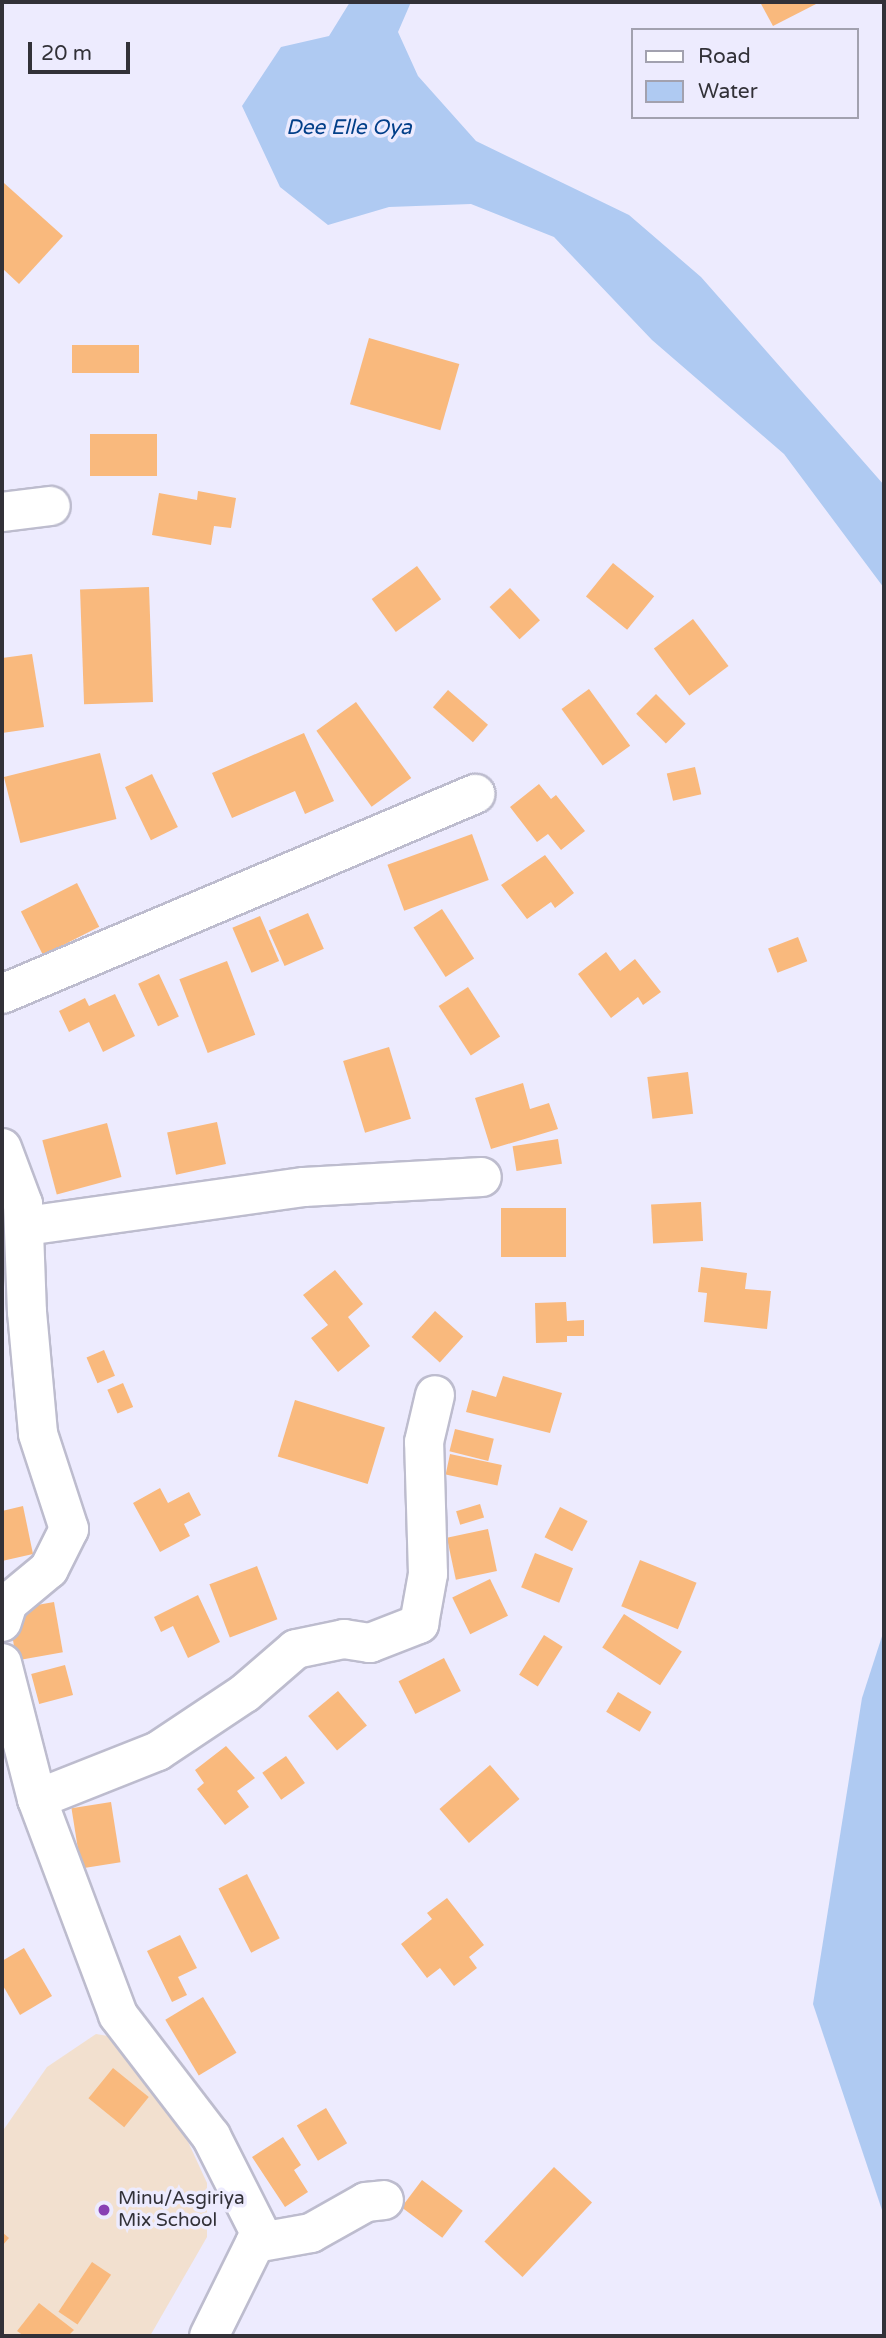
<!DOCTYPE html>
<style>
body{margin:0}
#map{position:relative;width:886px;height:2338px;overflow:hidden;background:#edebfe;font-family:"Varela Round",sans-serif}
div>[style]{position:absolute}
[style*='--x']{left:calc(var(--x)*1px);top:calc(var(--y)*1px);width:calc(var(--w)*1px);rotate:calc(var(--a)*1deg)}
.education>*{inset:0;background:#f2e0cf}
.water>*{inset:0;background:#afcaf2}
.building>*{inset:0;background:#f9b97d;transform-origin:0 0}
.roads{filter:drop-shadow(2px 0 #bdbcce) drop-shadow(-2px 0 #bdbcce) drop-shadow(0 2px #bdbcce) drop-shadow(0 -2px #bdbcce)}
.minor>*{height:38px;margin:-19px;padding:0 19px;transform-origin:19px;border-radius:19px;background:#fff}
.dots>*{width:19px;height:19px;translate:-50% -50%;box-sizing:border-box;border:4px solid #edebfe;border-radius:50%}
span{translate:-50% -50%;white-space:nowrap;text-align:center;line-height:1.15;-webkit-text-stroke:7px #edebfe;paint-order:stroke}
.poi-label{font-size:19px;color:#323138}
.left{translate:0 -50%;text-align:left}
.water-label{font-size:21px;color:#023f89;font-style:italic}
.frame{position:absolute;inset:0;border:4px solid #323138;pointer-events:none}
.legend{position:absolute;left:631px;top:28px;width:228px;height:91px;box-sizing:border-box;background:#edebfe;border:2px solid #a2a1af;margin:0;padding:9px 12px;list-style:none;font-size:21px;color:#323138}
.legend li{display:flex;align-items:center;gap:14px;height:35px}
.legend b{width:35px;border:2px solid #a2a1af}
.scale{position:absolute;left:28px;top:42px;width:102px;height:32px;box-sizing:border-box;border:4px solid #323138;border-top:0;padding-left:9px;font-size:21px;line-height:24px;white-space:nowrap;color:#323138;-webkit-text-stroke:5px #edebfe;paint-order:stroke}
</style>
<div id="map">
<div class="education">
<i style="clip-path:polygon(96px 2034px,114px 2037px,184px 2133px,207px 2183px,207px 2237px,150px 2336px,2px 2336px,2px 2132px,47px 2067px)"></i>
</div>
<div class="water">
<i style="clip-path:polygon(350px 2px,411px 2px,398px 32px,418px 76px,476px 141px,629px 215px,701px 277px,884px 485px,884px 588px,784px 454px,652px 340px,554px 237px,471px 204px,389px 207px,328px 225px,280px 187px,242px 106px,281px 47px,329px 36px)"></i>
<i style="clip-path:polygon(884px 1630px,884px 2216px,813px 2004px,862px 1698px)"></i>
</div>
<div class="building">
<i style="clip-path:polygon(760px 2px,815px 2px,816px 4px,773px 26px)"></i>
<i style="clip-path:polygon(4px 183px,63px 236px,19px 284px,2px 268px)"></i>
<i style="left:369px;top:338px;width:94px;height:69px;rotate:16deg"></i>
<i style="left:72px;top:345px;width:67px;height:28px"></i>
<i style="left:90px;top:434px;width:67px;height:42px"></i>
<i style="clip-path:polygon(198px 491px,236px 498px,231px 528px,214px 526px,211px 545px,152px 535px,159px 493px,197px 500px)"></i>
<i style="left:613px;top:563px;width:53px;height:43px;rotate:39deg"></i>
<i style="left:417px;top:566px;width:41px;height:56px;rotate:54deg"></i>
<i style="left:149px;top:587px;width:115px;height:69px;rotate:88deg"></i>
<i style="left:510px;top:588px;width:44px;height:28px;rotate:47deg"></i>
<i style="left:693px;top:619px;width:59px;height:49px;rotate:53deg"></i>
<i style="clip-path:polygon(32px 654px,44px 727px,2px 733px,2px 658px)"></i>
<i style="left:589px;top:689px;width:70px;height:34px;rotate:54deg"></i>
<i style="left:448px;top:690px;width:53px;height:23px;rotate:41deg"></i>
<i style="left:656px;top:694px;width:42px;height:28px;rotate:45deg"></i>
<i style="left:356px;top:702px;width:94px;height:49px;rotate:54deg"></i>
<i style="clip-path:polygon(304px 733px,334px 801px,305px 814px,295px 791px,232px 818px,212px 773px)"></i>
<i style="left:100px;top:753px;width:68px;height:99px;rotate:76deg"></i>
<i style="left:695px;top:767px;width:28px;height:29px;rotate:77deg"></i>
<i style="left:152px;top:774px;width:59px;height:30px;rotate:64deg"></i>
<i style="clip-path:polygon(539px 784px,551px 799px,556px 795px,585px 831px,561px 850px,548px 834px,537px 842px,510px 807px)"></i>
<i style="left:472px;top:834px;width:49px;height:90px;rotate:70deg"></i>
<i style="clip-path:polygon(545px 855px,574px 893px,555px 908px,551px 902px,527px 919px,501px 885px)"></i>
<i style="left:77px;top:883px;width:49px;height:63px;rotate:63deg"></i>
<i style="left:442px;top:909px;width:59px;height:34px;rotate:57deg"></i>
<i style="left:308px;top:913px;width:39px;height:43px;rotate:66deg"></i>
<i style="left:260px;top:916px;width:49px;height:30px;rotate:67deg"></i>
<i style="left:798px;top:937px;width:26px;height:32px;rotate:69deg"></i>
<i style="clip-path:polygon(606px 952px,620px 971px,635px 959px,661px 992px,643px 1005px,638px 997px,611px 1018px,578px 974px)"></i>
<i style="left:227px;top:961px;width:79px;height:51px;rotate:69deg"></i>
<i style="left:159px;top:974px;width:47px;height:23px;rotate:65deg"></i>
<i style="left:468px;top:987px;width:59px;height:35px;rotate:57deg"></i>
<i style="clip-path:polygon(115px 994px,135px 1036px,103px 1052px,89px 1022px,69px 1032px,59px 1011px,85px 998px,89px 1006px)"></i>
<i style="left:389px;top:1047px;width:75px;height:48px;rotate:73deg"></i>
<i style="left:688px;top:1072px;width:42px;height:41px;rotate:83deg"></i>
<i style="clip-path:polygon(523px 1083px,530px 1109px,549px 1103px,558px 1129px,491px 1149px,475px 1098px)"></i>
<i style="left:217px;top:1122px;width:43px;height:51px;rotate:78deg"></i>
<i style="left:107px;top:1123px;width:56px;height:67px;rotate:75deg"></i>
<i style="left:558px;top:1139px;width:25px;height:46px;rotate:81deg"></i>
<i style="left:701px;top:1202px;width:39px;height:50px;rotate:87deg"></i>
<i style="left:501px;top:1208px;width:65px;height:49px"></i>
<i style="clip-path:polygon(701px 1267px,747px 1273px,745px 1289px,771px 1291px,767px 1329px,704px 1322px,707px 1293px,698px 1292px)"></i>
<i style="clip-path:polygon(335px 1270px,363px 1304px,348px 1317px,370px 1346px,338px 1372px,311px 1338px,328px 1325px,303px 1295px)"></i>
<i style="clip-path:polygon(566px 1302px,567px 1321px,584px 1320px,584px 1336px,567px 1336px,567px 1342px,536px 1343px,535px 1303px)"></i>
<i style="left:435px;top:1311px;width:38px;height:35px;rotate:42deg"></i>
<i style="left:104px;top:1350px;width:28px;height:19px;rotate:67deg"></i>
<i style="clip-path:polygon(503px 1376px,562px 1393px,550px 1433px,466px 1412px,472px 1390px,496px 1397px)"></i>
<i style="left:123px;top:1383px;width:26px;height:17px;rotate:67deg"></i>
<i style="left:295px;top:1400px;width:94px;height:59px;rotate:17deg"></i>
<i style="left:455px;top:1429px;width:40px;height:23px;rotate:14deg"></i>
<i style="left:450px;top:1454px;width:53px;height:21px;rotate:12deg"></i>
<i style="clip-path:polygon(160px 1488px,168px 1503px,189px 1492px,201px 1515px,184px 1524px,190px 1536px,160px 1552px,133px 1503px)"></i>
<i style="left:480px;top:1504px;width:14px;height:25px;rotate:73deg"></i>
<i style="clip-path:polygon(23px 1506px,33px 1554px,2px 1561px,2px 1511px)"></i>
<i style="left:560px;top:1507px;width:31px;height:34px;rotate:27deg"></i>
<i style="left:488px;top:1529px;width:43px;height:42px;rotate:78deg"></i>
<i style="left:535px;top:1553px;width:41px;height:37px;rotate:22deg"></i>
<i style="left:640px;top:1560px;width:61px;height:50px;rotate:22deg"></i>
<i style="left:257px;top:1566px;width:57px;height:51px;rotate:69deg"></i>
<i style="left:490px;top:1579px;width:41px;height:42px;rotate:64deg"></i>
<i style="clip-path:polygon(198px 1595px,220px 1642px,188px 1658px,173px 1626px,161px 1632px,154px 1617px)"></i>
<i style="left:54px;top:1602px;width:51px;height:47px;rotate:80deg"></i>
<i style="left:624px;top:1614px;width:69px;height:40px;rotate:33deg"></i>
<i style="left:544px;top:1635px;width:22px;height:47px;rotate:32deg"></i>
<i style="left:444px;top:1658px;width:37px;height:51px;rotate:63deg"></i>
<i style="left:65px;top:1665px;width:31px;height:35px;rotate:75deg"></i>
<i style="left:338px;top:1691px;width:45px;height:39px;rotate:50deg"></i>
<i style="left:618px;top:1692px;width:39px;height:23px;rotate:31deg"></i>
<i style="clip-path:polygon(226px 1746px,255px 1778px,237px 1791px,249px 1807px,225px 1825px,197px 1789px,204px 1783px,195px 1770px)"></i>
<i style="left:286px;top:1756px;width:33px;height:29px;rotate:55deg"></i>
<i style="left:490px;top:1765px;width:45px;height:67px;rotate:49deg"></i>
<i style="left:111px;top:1802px;width:61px;height:40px;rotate:81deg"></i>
<i style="left:247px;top:1874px;width:72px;height:32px;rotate:63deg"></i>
<i style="clip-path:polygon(447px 1898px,484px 1945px,469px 1957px,477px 1968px,454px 1986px,440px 1968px,427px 1978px,401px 1944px,432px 1919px,427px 1913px)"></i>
<i style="clip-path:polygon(180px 1935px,197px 1968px,178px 1977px,187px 1995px,172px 2002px,147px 1951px)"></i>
<i style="clip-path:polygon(24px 1948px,52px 1996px,20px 2015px,2px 1984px,2px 1961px)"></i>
<i style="left:203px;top:1997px;width:65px;height:44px;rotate:59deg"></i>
<i style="left:113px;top:2068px;width:46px;height:39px;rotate:39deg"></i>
<i style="left:326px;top:2108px;width:41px;height:34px;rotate:59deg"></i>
<i style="clip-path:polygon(283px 2137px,301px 2165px,294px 2170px,308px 2192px,285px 2207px,252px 2157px)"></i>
<i style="left:554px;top:2167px;width:52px;height:102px;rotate:43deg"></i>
<i style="left:422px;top:2180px;width:51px;height:34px;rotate:37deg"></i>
<i style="clip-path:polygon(2px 2232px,9px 2238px,2px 2246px)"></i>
<i style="left:92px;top:2262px;width:23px;height:60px;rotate:34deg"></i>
<i style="clip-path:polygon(39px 2303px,74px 2330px,68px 2336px,24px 2336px,17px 2331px)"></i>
</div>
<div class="roads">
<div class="minor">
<i style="--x:2;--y:512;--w:49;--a:-7"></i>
<i style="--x:2;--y:994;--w:514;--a:-22.92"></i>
<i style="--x:2;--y:1148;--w:60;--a:69.4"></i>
<i style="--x:23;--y:1204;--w:108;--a:87.9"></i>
<i style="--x:27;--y:1312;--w:122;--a:84.8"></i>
<i style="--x:38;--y:1434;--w:100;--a:71.9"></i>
<i style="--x:69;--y:1529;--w:45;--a:116.6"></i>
<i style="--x:49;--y:1569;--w:53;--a:140.3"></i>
<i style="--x:8;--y:1603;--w:20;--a:108"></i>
<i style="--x:26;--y:1226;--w:281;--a:-8"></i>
<i style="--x:304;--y:1187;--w:178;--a:-3.2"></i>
<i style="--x:2;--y:1663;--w:140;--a:75.6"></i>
<i style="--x:37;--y:1799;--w:231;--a:69.4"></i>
<i style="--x:118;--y:2015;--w:153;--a:52.5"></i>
<i style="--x:211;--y:2136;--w:109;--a:63.2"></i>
<i style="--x:260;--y:2233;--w:115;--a:116.3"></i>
<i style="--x:37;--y:1799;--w:130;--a:-21.6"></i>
<i style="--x:158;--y:1751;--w:105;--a:-33.7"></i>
<i style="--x:245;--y:1693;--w:67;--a:-40.8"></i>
<i style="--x:296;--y:1649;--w:49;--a:-11.8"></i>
<i style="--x:344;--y:1639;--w:26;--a:9"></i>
<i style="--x:370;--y:1643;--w:53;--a:-21.2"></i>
<i style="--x:419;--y:1624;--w:51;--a:-79.8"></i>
<i style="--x:428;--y:1574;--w:132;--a:-91.7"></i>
<i style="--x:424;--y:1442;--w:48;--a:-76.8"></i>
<i style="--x:255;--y:2243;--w:57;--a:-10.1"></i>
<i style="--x:311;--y:2233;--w:63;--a:-29.4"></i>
<i style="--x:366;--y:2202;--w:18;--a:-6"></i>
</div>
</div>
<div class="dots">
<i style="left:104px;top:2210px;background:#8840b3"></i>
</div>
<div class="poi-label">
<span class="left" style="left:118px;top:2210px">Minu/Asgiriya<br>Mix School</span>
</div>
<div class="water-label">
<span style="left:349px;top:128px">Dee Elle Oya</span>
</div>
<div class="frame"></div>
<ul class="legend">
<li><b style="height:9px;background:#fff"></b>Road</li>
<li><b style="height:19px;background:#afcaf2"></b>Water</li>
</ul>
<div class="scale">20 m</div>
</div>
